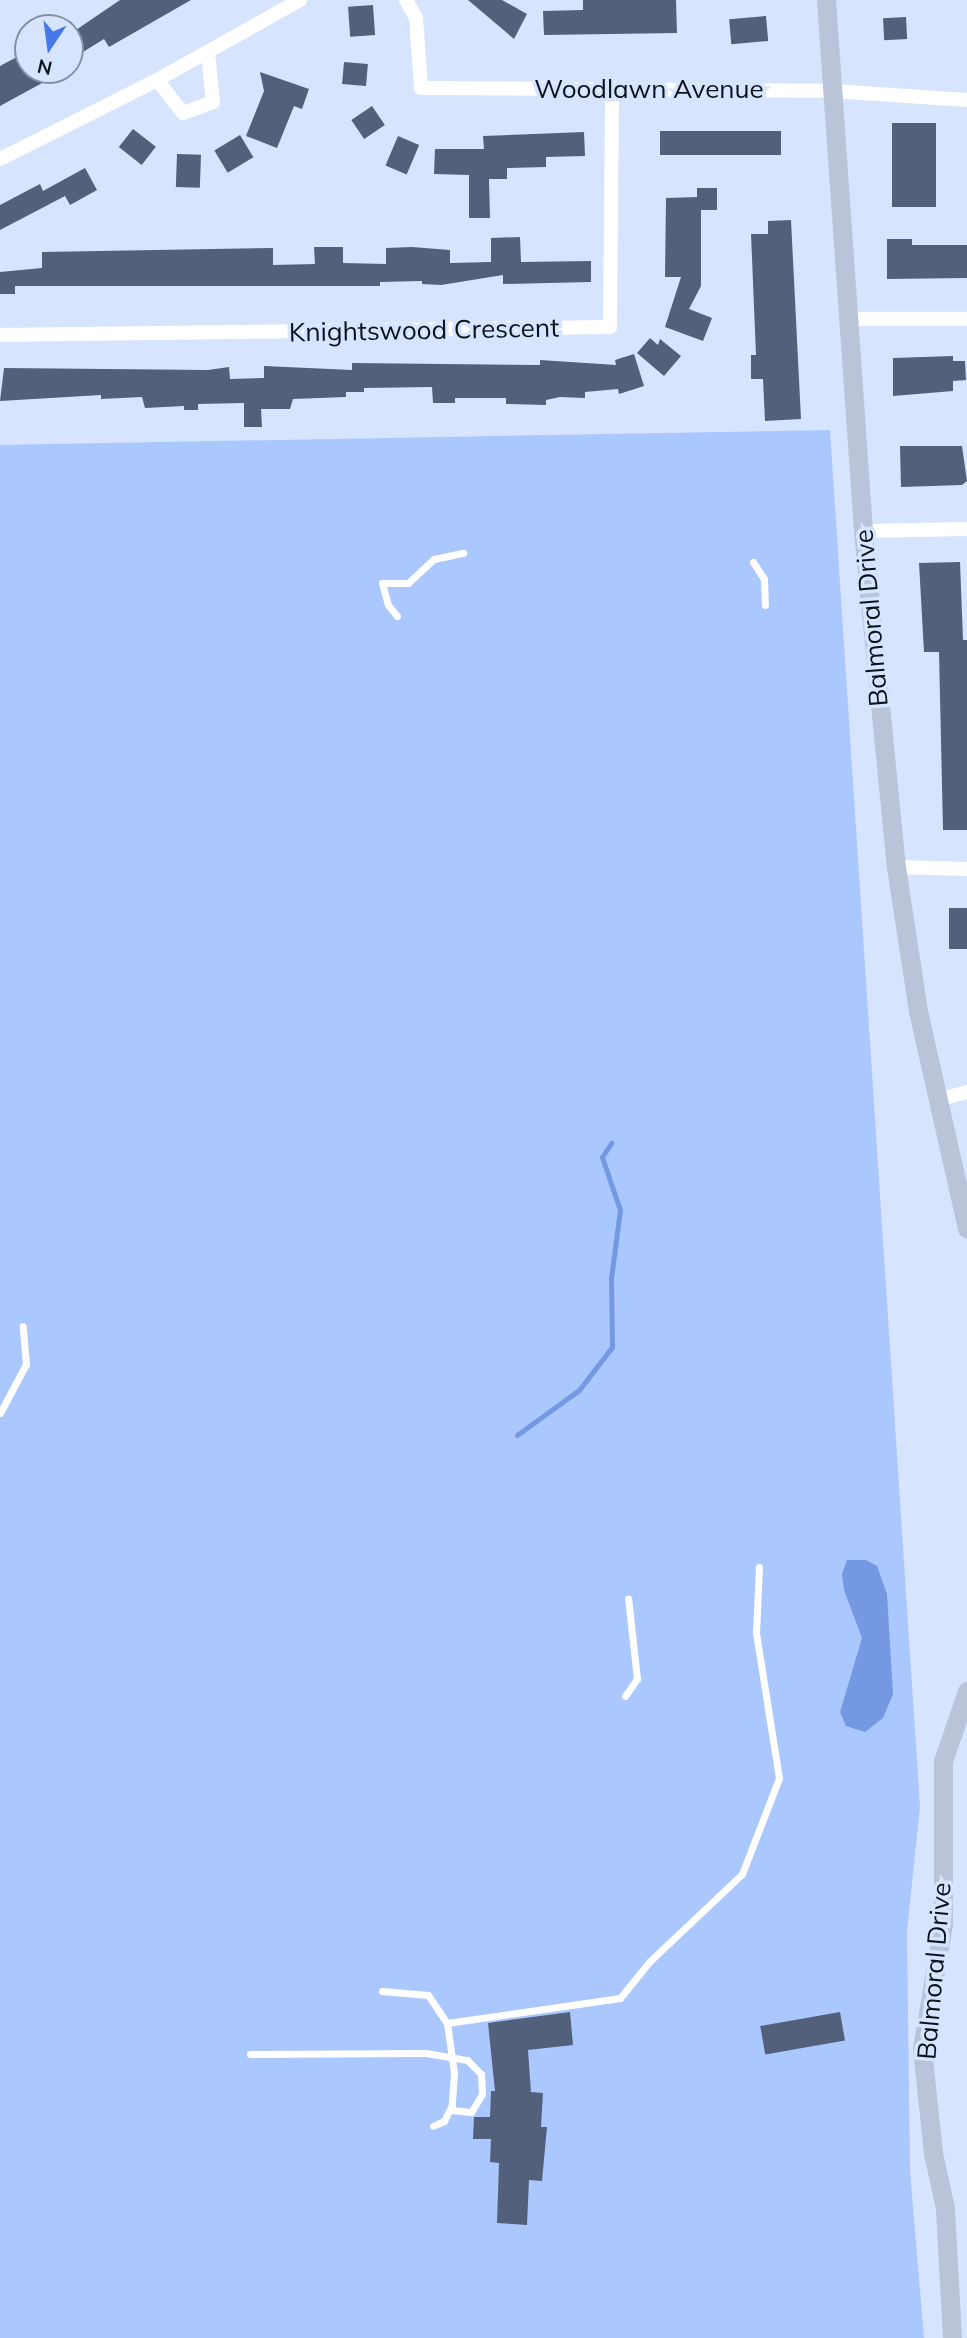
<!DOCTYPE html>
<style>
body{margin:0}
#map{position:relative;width:967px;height:2338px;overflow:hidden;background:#d7e4fe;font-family:Mulish,sans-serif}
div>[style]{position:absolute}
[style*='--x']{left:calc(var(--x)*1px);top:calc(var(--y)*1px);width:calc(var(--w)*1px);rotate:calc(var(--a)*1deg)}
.green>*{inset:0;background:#aac7fe}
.water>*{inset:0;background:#7498e1}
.stream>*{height:5px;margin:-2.5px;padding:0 2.5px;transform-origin:2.5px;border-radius:2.5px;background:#7498e1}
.building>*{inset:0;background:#52607b;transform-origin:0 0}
.lane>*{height:7px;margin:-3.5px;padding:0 3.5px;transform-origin:3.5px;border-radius:3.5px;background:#fff}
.street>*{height:14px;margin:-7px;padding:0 7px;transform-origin:7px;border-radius:7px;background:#fff}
.secondary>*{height:19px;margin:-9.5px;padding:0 9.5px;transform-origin:9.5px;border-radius:9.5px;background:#b9c4d9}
span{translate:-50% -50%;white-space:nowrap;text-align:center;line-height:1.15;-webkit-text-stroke:7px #d7e4fe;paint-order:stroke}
.street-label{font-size:26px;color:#0c121c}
.north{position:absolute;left:14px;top:14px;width:70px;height:70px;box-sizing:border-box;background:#d7e4fe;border:2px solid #8690a4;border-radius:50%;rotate:193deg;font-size:19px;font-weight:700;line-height:28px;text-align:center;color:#0c121c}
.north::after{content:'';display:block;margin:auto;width:24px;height:32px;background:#4579ea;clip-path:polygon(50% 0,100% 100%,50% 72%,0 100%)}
</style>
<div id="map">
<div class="green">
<i style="clip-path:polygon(830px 430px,920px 1807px,907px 1931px,910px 2171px,924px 2338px,0 2338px,0 445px)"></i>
</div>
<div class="water">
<i style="clip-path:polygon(847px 1560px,866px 1560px,877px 1566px,887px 1594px,893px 1694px,883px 1718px,865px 1732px,846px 1726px,840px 1712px,862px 1638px,844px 1590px,842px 1574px)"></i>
</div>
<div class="stream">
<i style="--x:517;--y:1435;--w:77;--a:-36"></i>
<i style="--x:579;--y:1390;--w:54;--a:-52.5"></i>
<i style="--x:612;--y:1347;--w:69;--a:-90.8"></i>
<i style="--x:611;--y:1278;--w:69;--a:-82.5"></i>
<i style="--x:620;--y:1210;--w:56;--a:-108.8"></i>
<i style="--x:602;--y:1157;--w:17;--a:-57"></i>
</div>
<div class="building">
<i style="clip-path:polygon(120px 0,191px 0,109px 47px,104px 39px,70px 60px,70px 34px)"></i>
<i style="clip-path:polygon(468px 0,502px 0,527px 14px,514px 39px)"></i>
<i style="clip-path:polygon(583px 0,676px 0,677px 33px,544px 35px,543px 11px,583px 10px)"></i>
<i style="left:373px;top:5px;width:30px;height:25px;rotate:86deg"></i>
<i style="left:766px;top:16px;width:25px;height:37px;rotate:85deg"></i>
<i style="left:906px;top:17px;width:22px;height:23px;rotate:87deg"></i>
<i style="clip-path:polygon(28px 51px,28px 70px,66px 70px,0 106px,0 66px)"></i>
<i style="left:344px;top:62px;width:24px;height:22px;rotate:5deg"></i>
<i style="clip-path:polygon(260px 72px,309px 89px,302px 109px,294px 106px,277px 148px,246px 136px,264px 91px)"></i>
<i style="left:372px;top:106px;width:23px;height:25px;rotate:56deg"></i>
<i style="left:892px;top:123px;width:44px;height:84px"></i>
<i style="left:133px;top:129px;width:29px;height:23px;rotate:38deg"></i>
<i style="left:660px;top:131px;width:121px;height:24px"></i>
<i style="clip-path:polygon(584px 132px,585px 156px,546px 157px,546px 167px,507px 168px,507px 179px,489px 179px,490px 218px,469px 218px,469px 175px,434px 174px,435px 149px,484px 149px,483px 136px)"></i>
<i style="left:240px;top:135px;width:26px;height:30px;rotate:59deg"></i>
<i style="left:398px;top:136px;width:23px;height:32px;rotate:23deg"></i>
<i style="left:177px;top:154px;width:24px;height:33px;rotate:2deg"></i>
<i style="clip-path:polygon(85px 168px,97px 190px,70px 205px,65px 196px,0 230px,0 205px,40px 184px,43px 191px)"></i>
<i style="clip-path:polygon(697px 188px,717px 188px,717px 210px,701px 210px,701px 286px,689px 309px,712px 318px,703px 341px,665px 327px,681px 277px,665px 277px,666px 198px,697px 197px)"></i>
<i style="clip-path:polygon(791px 220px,801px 419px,765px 421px,763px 379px,751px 379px,751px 355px,756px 355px,751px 234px,768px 234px,768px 221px)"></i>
<i style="clip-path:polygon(520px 237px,521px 262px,591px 261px,591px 282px,503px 284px,503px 275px,441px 285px,422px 284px,422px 281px,380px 282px,380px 286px,15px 286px,15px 294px,0 294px,0 272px,42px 268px,42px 252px,273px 248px,273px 265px,315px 264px,314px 247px,343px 247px,343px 263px,386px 264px,386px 248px,412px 247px,450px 250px,450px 263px,491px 262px,491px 238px)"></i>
<i style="clip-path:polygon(887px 239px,912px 239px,912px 245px,967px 245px,967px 278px,887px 279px)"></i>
<i style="clip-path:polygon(650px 338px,658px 345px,660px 339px,681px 356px,664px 376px,637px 353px)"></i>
<i style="clip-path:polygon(634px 354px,644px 386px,619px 394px,618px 389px,585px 392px,585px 398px,560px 397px,546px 400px,546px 405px,506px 404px,506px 398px,455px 398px,455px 403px,433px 403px,432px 387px,364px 388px,364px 392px,346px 392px,346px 397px,293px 399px,290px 409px,261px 409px,262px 427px,244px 427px,244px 403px,198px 404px,198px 410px,184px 410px,184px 406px,145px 408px,142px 397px,101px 399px,101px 395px,0 401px,4px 368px,208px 370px,229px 367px,230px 379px,264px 378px,264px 366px,352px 370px,352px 363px,540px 365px,540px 360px,616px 365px,615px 360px)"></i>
<i style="clip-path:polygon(953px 356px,953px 361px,965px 361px,966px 380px,953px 381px,953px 391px,893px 396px,893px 358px)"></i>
<i style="clip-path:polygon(900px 446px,962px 446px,967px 481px,962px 485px,901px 487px)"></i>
<i style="clip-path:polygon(960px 562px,963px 640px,967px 640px,967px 830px,943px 830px,939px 652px,924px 652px,919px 563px)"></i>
<i style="left:967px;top:908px;width:41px;height:18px;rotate:90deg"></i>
<i style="clip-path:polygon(570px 2012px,573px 2045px,528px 2050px,531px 2092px,543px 2093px,541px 2127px,547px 2127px,542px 2181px,529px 2180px,527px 2225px,497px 2223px,499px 2163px,490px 2162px,491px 2139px,473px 2139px,474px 2117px,490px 2117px,491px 2091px,495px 2091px,488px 2023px)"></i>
<i style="left:840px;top:2012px;width:29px;height:81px;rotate:80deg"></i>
</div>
<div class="lane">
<i style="--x:753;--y:562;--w:20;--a:57"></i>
<i style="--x:764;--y:579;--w:26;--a:88"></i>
<i style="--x:397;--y:616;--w:14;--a:-129"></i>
<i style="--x:388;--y:605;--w:23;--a:-105"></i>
<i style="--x:382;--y:583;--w:26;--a:0"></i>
<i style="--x:408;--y:583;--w:35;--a:-43"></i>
<i style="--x:434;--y:559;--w:30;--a:-12"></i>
<i style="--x:0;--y:1413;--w:55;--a:-62"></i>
<i style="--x:26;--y:1364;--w:38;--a:-95"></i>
<i style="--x:625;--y:1696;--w:21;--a:-55"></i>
<i style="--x:637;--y:1679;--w:81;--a:-96.3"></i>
<i style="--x:382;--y:1991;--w:46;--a:5"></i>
<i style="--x:428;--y:1995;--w:34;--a:56"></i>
<i style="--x:447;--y:2023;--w:50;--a:82"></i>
<i style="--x:454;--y:2073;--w:32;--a:94"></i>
<i style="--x:452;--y:2105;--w:18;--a:117"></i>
<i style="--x:444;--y:2121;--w:12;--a:156"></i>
<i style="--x:447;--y:2023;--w:175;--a:-8.2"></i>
<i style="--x:620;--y:1998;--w:46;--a:-51.1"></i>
<i style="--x:649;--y:1962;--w:128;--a:-43.4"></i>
<i style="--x:742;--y:1874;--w:103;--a:-68.9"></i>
<i style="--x:779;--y:1778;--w:147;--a:-99"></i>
<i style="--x:756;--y:1633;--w:66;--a:-87.4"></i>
<i style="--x:250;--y:2054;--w:176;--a:-0.3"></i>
<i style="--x:426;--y:2053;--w:42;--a:9.7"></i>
<i style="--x:467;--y:2060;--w:20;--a:45"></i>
<i style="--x:481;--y:2074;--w:20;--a:87"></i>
<i style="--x:482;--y:2094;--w:21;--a:121"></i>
<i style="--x:471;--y:2112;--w:20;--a:-174"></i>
</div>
<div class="street">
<i style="--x:406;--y:0;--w:21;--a:61"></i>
<i style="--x:416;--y:18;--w:70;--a:85.9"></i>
<i style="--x:421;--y:88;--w:411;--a:0.4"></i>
<i style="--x:832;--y:91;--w:135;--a:3.8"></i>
<i style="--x:157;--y:80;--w:42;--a:51.8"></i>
<i style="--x:183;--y:113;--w:32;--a:-20"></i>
<i style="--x:213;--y:102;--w:49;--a:-95.8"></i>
<i style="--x:0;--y:159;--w:176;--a:-26.7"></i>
<i style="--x:157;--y:80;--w:164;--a:-29.2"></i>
<i style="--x:848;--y:319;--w:119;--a:0"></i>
<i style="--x:0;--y:335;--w:610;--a:-0.75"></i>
<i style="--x:610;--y:327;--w:239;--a:-89.5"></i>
<i style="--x:863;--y:531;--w:104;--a:-1.1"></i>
<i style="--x:896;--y:867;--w:71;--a:1.6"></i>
<i style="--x:941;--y:1099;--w:27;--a:-15"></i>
</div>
<div class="secondary">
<i style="--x:826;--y:0;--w:532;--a:86.01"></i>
<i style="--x:863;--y:531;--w:338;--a:84.4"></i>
<i style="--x:896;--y:867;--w:146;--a:81.3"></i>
<i style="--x:918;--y:1011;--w:223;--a:77.3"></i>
<i style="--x:952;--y:2338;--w:130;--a:-93.1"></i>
<i style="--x:945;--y:2208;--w:56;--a:-102.3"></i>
<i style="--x:933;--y:2153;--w:105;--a:-96"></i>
<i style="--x:922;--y:2049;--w:128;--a:-80.5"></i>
<i style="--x:943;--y:1923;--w:162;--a:-90"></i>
<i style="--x:943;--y:1761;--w:74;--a:-71.1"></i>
</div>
<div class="street-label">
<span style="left:649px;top:89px">Woodlawn Avenue</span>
<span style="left:424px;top:330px;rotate:-1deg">Knightswood Crescent</span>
<span style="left:871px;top:618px;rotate:-95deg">Balmoral Drive</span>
<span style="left:934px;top:1971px;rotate:-85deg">Balmoral Drive</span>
</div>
<div class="north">N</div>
</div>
